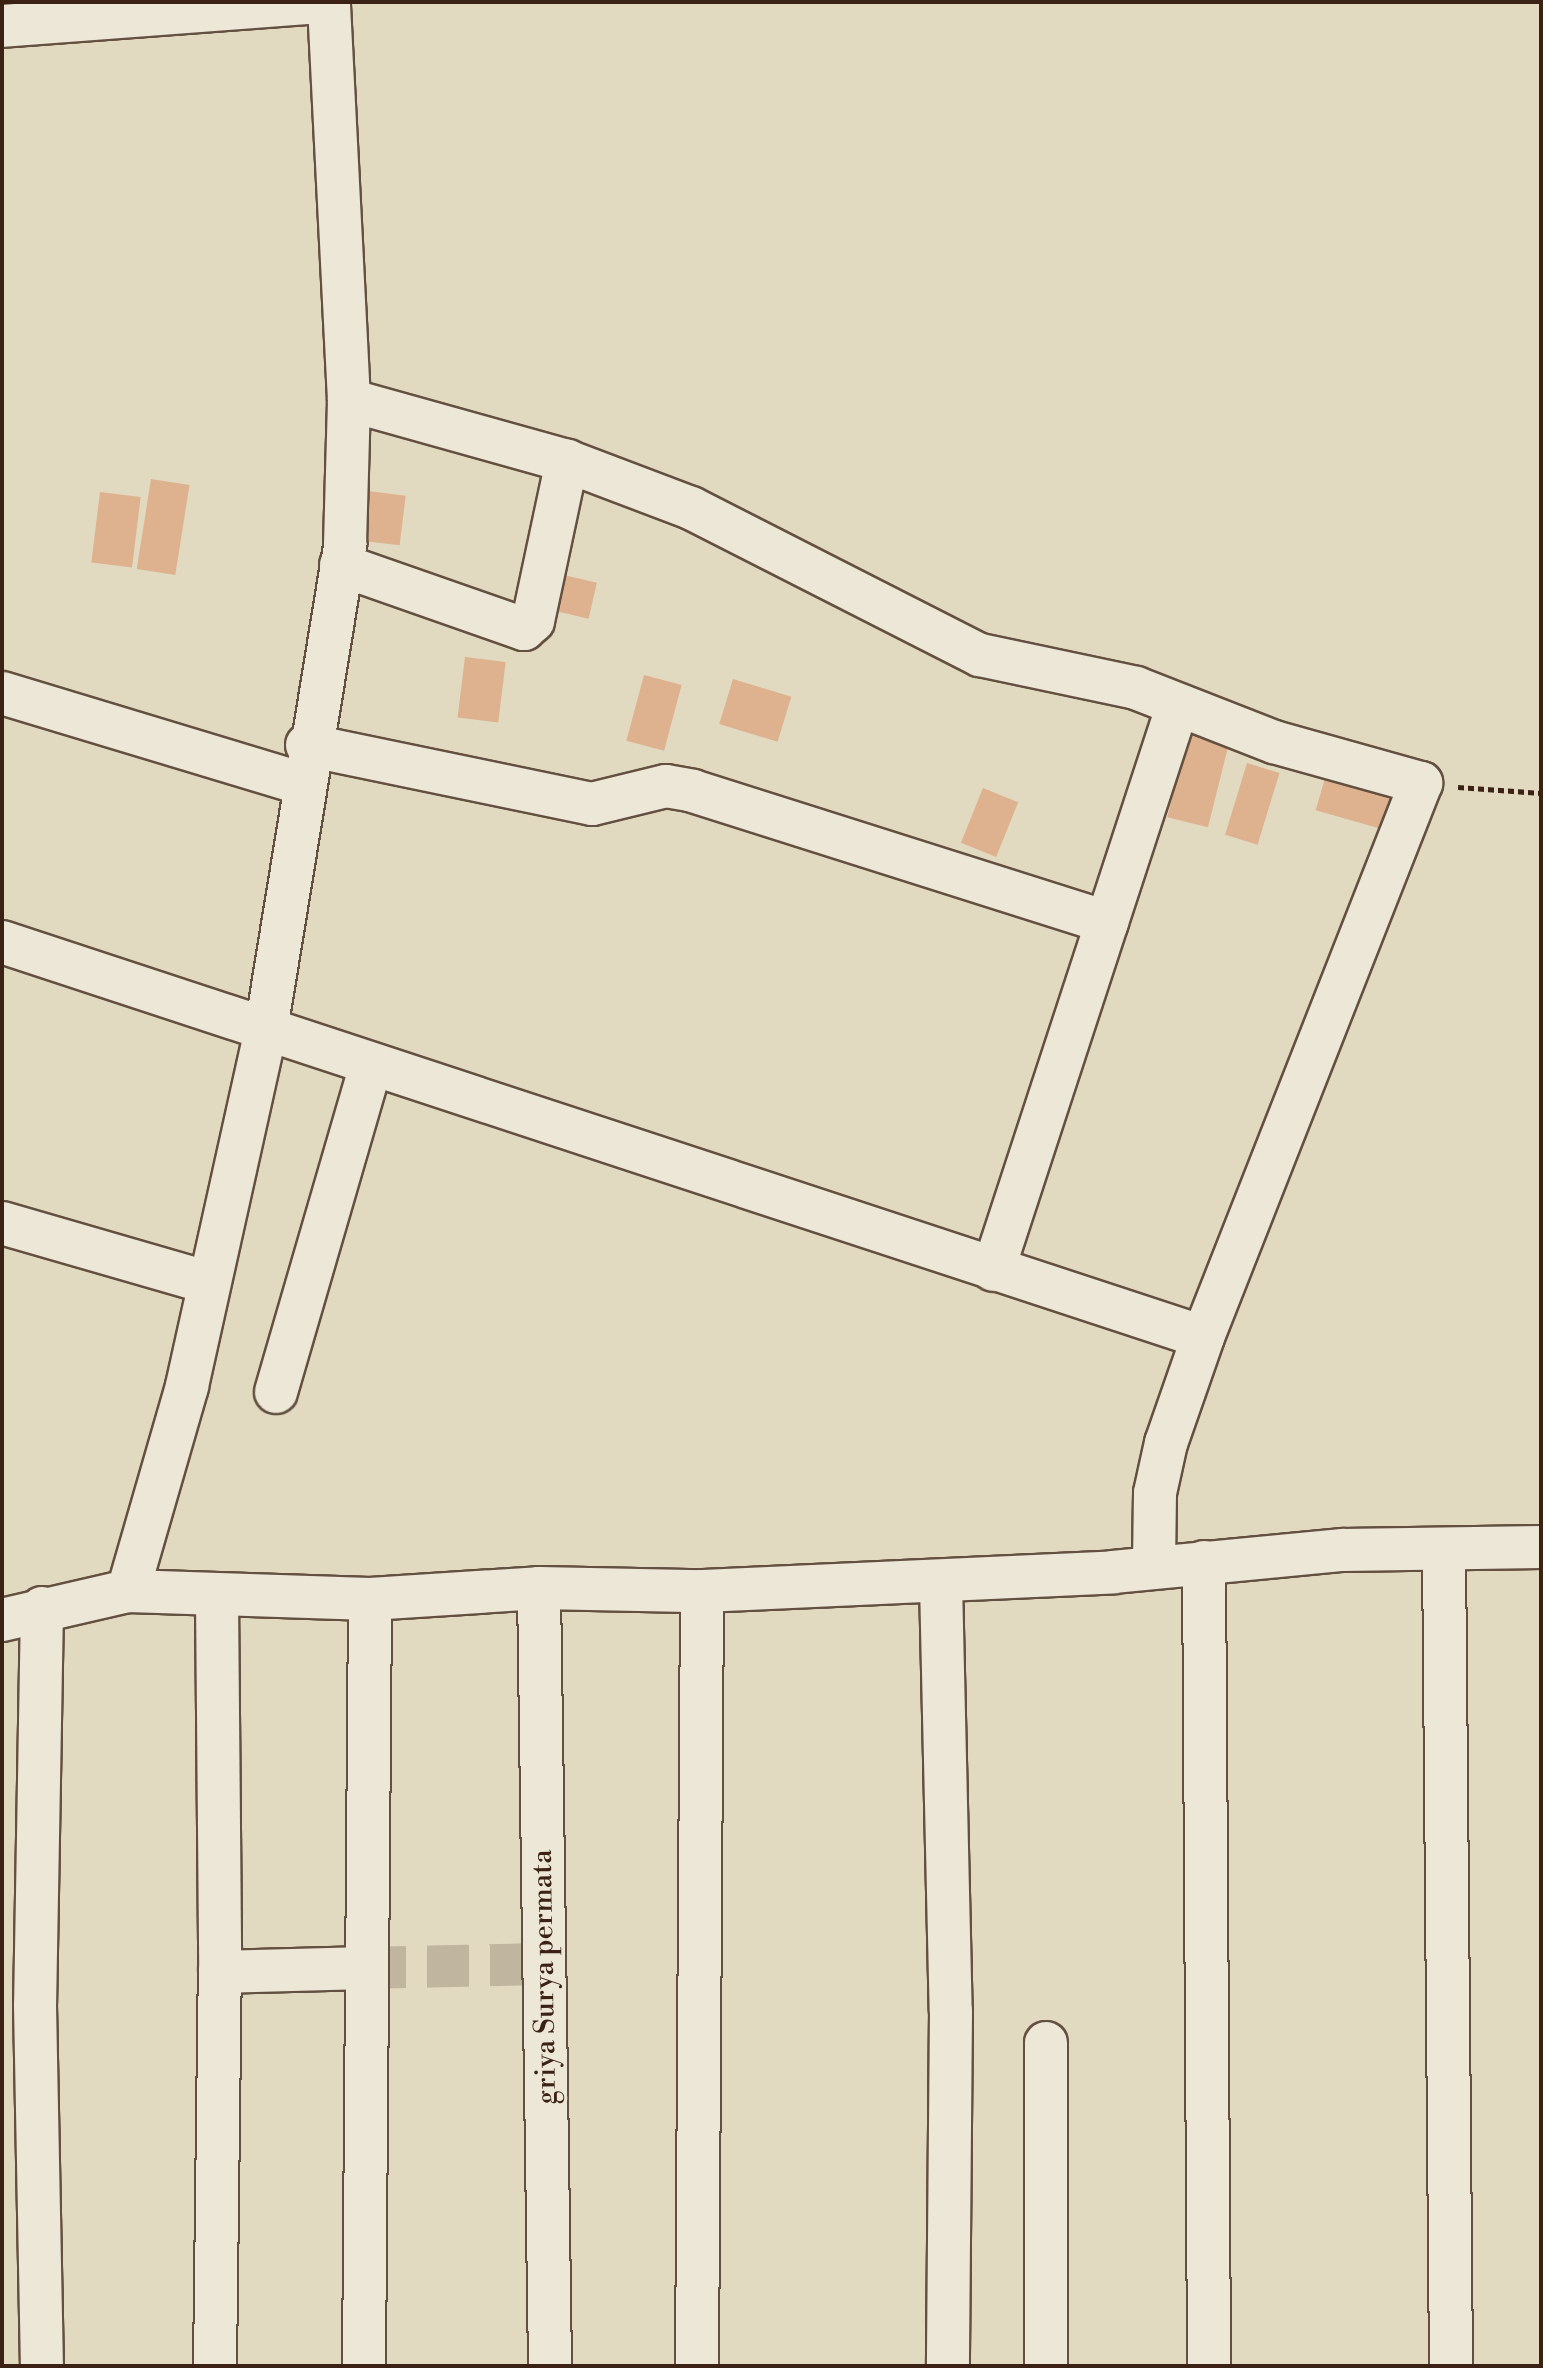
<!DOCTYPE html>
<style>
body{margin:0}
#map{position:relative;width:1543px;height:2368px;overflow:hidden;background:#e1dac1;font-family:"Libre Bodoni",serif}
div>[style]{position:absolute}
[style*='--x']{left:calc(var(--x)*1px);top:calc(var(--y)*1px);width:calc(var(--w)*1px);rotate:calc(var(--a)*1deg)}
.building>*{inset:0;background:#deb28f;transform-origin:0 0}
.street-tunnel>*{height:42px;margin-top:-21px;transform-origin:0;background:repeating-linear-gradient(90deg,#c0b59f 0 42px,transparent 0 63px)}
.path>*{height:5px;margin-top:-2.5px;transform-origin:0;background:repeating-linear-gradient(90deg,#3b2215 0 6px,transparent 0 10px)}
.roads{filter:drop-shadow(2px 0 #645040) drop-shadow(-2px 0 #645040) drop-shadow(0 2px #645040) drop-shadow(0 -2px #645040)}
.street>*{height:42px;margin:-21px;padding:0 21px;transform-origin:21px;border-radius:21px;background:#ece7d7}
span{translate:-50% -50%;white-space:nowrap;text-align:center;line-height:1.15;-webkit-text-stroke:6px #ece7d7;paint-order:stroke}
.street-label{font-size:28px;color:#3b2215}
.frame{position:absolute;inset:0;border:4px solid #3b2215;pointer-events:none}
</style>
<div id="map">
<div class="building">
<i style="left:151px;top:479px;width:39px;height:91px;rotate:9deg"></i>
<i style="left:368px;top:491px;width:38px;height:50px;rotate:7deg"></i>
<i style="left:100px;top:492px;width:41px;height:71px;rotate:7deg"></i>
<i style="left:555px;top:573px;width:43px;height:37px;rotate:13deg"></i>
<i style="left:465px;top:657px;width:41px;height:61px;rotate:7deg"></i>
<i style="left:644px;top:675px;width:39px;height:68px;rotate:15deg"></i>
<i style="left:733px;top:679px;width:61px;height:47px;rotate:17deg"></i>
<i style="left:1190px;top:726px;width:42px;height:94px;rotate:14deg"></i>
<i style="left:1247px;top:763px;width:34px;height:75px;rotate:17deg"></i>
<i style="left:1329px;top:764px;width:81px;height:48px;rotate:16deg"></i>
<i style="left:983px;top:788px;width:38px;height:59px;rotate:22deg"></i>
</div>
<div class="street-tunnel">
<i style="--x:364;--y:1968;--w:181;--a:-1.3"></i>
</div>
<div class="path">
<i style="--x:1458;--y:787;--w:83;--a:4.1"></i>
</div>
<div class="roads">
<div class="street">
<i style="--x:2;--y:26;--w:318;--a:-4.3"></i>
<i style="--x:349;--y:400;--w:226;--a:15.6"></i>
<i style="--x:567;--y:461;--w:133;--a:20.8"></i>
<i style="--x:691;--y:508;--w:324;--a:27"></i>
<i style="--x:980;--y:655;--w:159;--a:11.9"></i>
<i style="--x:1136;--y:688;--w:148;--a:21.4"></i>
<i style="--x:1274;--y:742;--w:153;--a:15.6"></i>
<i style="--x:1421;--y:783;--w:595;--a:111.48"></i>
<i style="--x:341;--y:565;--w:194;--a:19.3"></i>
<i style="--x:524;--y:629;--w:12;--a:-42"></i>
<i style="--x:533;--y:621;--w:164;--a:-78"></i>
<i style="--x:2;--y:693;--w:312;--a:16.8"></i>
<i style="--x:307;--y:745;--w:291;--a:11.7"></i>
<i style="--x:592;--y:804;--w:76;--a:-13.7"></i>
<i style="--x:666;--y:786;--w:27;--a:10"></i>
<i style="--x:693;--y:791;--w:434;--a:17.6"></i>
<i style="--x:1107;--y:922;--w:366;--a:108.1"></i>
<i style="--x:1107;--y:922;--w:228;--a:-71.9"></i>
<i style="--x:2;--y:942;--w:1264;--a:18.21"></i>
<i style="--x:1203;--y:1337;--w:112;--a:109.2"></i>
<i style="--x:1166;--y:1443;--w:51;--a:102.4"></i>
<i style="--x:1155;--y:1493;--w:72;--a:90.8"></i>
<i style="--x:2;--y:1223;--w:213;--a:16.1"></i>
<i style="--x:276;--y:1392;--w:341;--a:-73.8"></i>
<i style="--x:1444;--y:1549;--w:817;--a:89.51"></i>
<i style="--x:1204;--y:1562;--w:804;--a:89.64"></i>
<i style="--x:941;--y:1583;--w:428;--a:88.7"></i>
<i style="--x:951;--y:2011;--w:355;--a:90.5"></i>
<i style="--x:539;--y:1588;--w:778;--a:89.19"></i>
<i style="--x:128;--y:1591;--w:213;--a:-73.9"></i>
<i style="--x:187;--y:1386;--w:366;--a:-77.5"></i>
<i style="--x:266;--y:1029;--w:491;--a:-80.7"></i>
<i style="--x:345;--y:544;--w:144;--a:-88.4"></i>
<i style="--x:349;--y:400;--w:399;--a:-92.9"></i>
<i style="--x:217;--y:1598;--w:374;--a:89.5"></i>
<i style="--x:220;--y:1972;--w:144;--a:-1.6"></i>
<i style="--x:42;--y:1608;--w:397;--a:91"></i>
<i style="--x:35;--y:2005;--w:361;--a:88.9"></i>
<i style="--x:2;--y:1620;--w:129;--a:-13"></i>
<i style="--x:128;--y:1591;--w:242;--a:1.9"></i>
<i style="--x:370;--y:1599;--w:169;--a:-3.7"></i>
<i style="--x:539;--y:1588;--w:163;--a:1.1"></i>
<i style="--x:702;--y:1591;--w:411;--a:-2.6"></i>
<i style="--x:1113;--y:1572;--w:231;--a:-5.5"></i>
<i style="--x:1343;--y:1550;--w:198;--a:-0.9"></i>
<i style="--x:1046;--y:2043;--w:323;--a:90"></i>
<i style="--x:215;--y:2366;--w:394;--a:-89.3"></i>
<i style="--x:364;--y:2366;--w:767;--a:-89.55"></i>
<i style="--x:697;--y:2366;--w:775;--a:-89.63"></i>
</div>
</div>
<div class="street-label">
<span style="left:545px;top:1977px;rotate:-91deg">griya Surya permata</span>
</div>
<div class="frame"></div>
</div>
